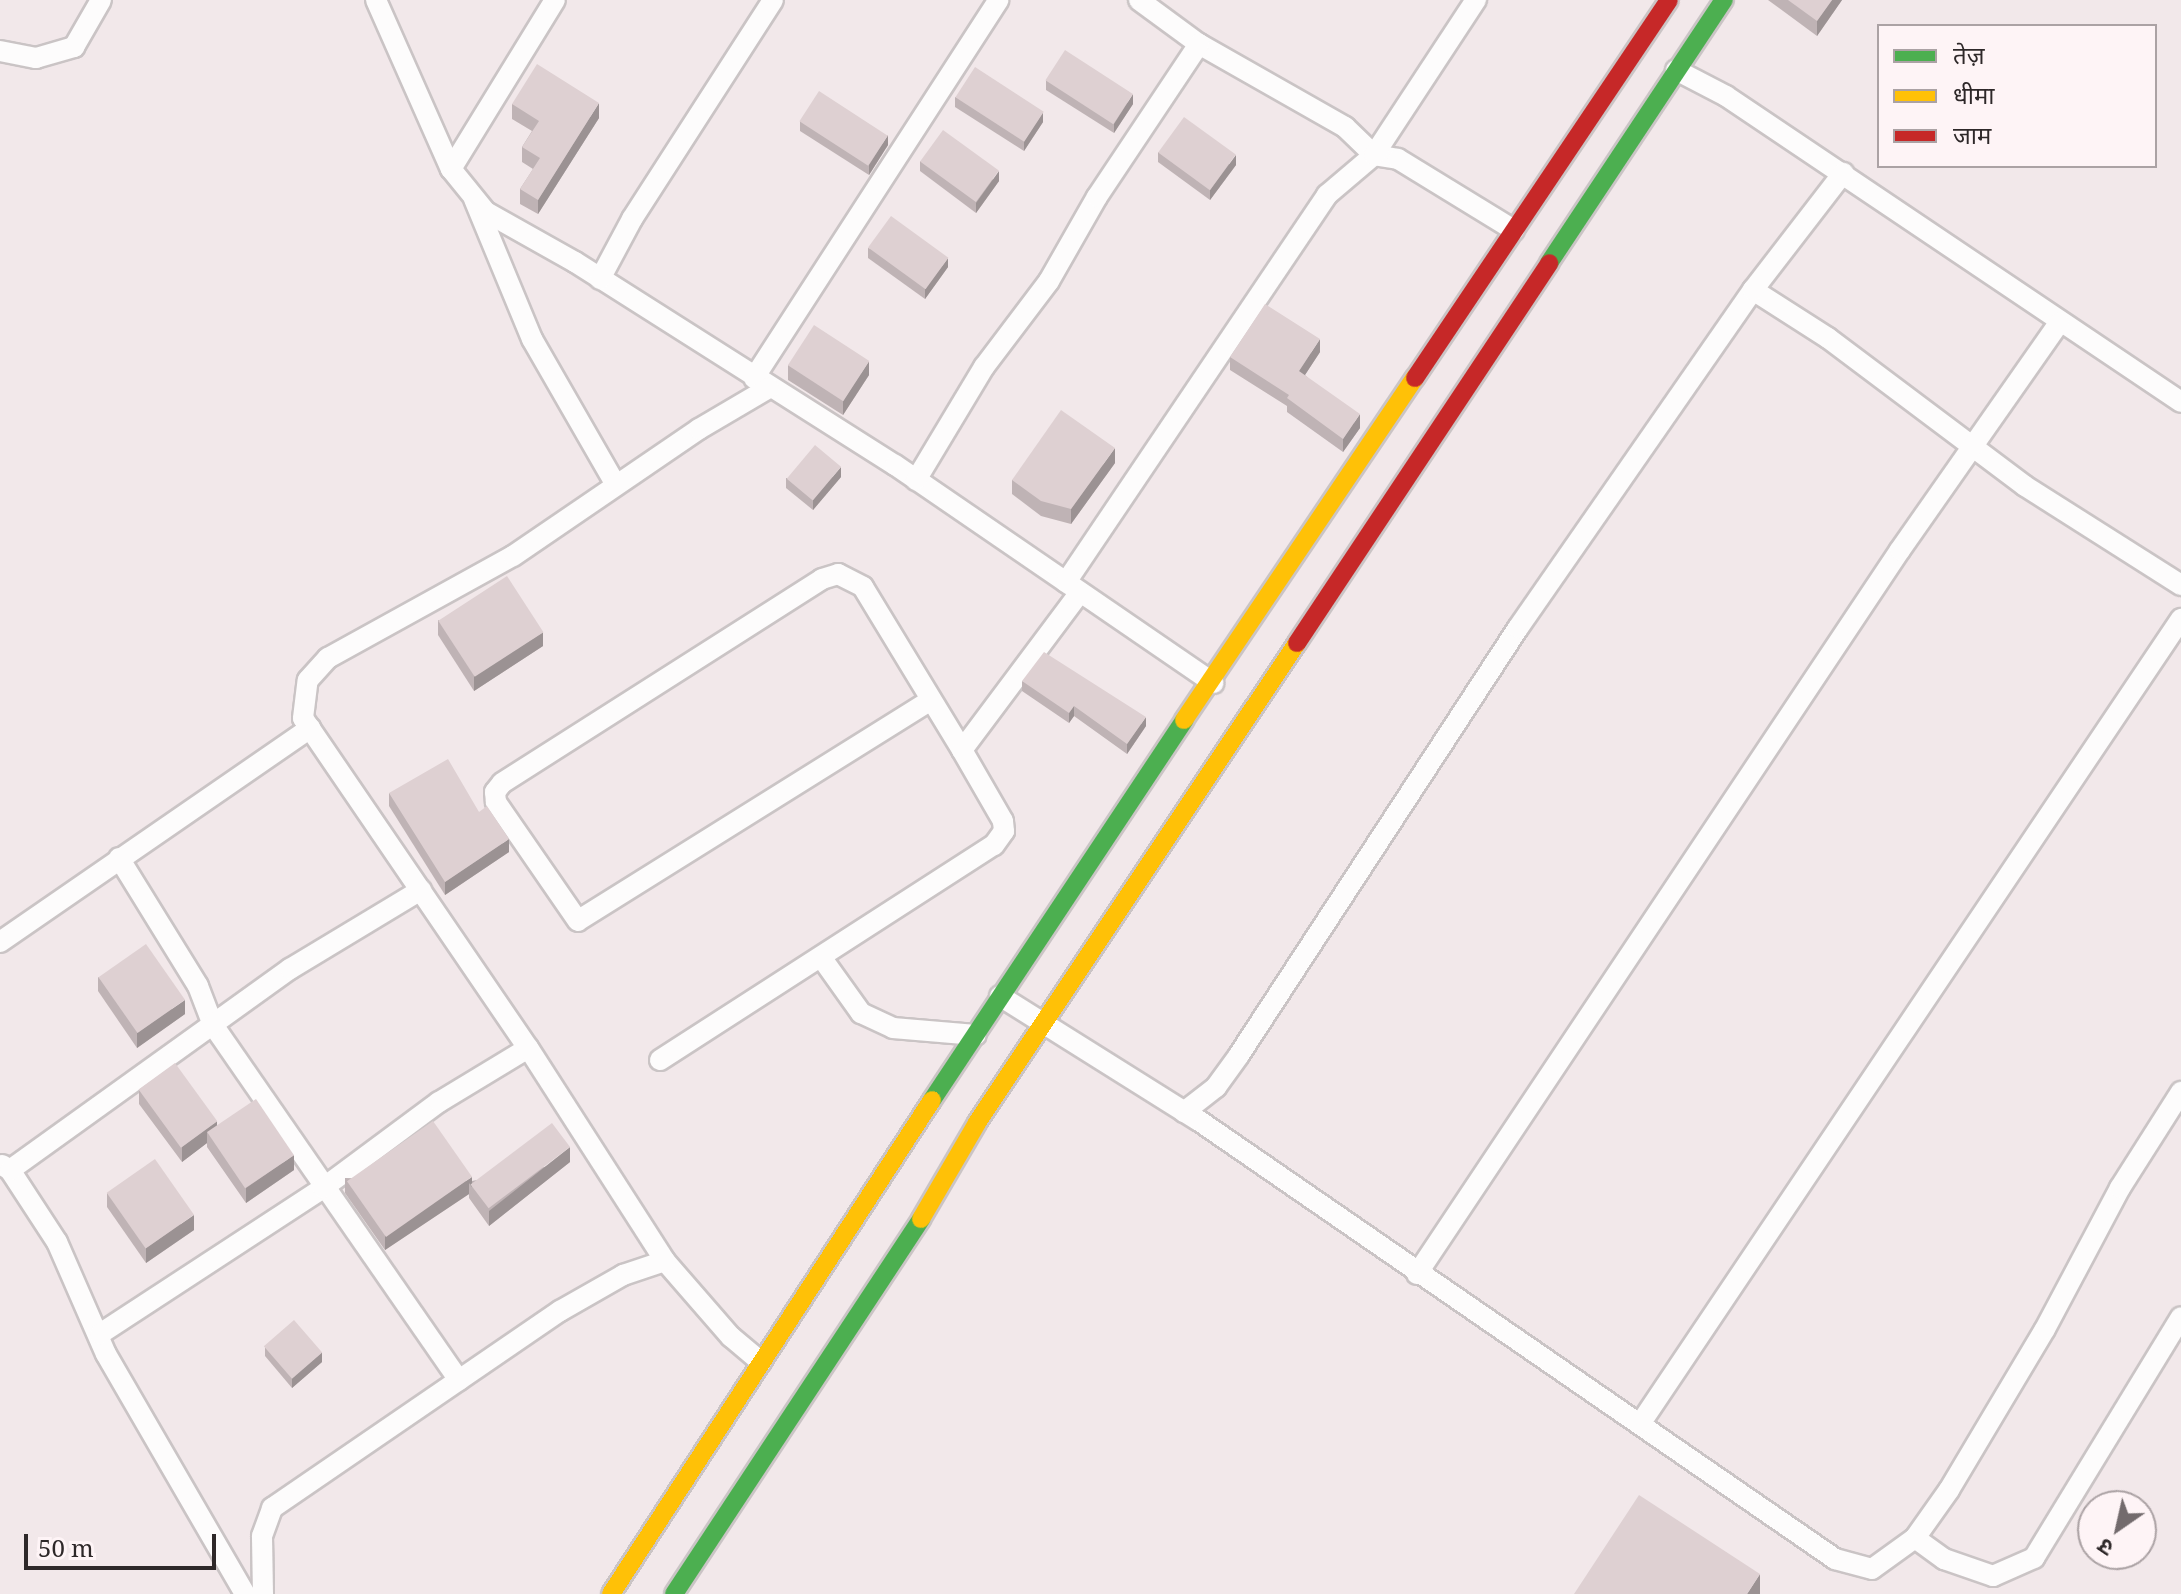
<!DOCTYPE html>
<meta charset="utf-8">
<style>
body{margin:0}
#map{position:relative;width:2181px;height:1594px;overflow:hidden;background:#f2e8ea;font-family:"Noto Serif","Noto Sans Devanagari",serif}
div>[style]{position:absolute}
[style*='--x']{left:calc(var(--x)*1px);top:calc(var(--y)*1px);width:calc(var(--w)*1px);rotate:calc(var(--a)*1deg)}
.roads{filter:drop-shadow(2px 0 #cac4c5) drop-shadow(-2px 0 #cac4c5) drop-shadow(0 2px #cac4c5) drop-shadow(0 -2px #cac4c5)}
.street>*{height:20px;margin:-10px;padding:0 10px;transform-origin:10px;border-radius:10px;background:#fdfcfc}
.fast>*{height:18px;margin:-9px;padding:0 9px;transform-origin:9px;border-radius:9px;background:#4caf50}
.slow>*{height:18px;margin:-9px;padding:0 9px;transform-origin:9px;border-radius:9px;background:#ffc107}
.jam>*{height:18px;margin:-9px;padding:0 9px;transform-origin:9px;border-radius:9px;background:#c62828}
.wall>*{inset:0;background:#bfb3b5}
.shaded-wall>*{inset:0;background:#9b9293}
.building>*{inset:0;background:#ded0d2;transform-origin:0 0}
span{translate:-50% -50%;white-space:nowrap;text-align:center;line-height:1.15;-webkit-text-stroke:6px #fef4f6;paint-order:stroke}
.legend{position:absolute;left:1877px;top:24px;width:280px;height:144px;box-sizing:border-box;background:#fef4f6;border:2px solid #aba2a4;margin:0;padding:10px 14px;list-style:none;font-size:24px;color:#2e2829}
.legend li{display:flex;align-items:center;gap:16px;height:40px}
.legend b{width:40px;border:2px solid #aba2a4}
.north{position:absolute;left:2077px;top:1490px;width:80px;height:80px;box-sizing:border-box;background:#fef4f6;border:2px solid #aba2a4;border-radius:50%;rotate:214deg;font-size:22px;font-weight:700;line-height:32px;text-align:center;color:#2e2829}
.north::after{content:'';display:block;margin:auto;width:28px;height:36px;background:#736b6d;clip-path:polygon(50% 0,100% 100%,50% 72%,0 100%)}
.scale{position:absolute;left:24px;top:1534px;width:192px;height:36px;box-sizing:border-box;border:4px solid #2e2829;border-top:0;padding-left:10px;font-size:24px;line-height:28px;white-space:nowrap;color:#2e2829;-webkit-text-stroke:6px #fef4f6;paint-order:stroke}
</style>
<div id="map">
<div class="roads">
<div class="street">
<i style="--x:376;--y:0;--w:185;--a:66.1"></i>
<i style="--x:451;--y:169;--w:55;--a:50.9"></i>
<i style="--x:486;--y:212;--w:102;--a:29.3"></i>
<i style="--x:575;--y:262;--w:379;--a:32.4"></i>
<i style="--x:895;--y:465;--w:386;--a:34.4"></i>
<i style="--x:1139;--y:0;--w:74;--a:36.3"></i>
<i style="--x:1199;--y:44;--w:168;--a:29.6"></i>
<i style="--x:1345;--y:127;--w:40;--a:44"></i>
<i style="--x:1374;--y:155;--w:24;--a:9"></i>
<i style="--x:1398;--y:159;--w:136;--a:31.5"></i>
<i style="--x:0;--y:51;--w:37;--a:11"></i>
<i style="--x:36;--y:58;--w:40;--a:-16"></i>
<i style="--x:74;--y:47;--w:54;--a:-60.1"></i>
<i style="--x:1676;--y:70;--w:56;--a:27.5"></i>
<i style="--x:1726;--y:96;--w:548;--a:33.92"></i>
<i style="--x:451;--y:169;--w:198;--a:-58.4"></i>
<i style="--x:474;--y:199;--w:152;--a:67.5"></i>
<i style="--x:532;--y:339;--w:168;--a:60.1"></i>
<i style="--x:600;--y:279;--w:68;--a:-61.9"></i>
<i style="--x:632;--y:219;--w:260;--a:-57.2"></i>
<i style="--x:1753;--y:290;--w:89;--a:32.6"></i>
<i style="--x:1828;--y:338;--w:246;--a:36.9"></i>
<i style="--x:2025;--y:486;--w:185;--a:32.4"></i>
<i style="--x:754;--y:378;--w:450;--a:-57.1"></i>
<i style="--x:916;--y:480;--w:132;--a:-59"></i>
<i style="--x:984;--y:367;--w:108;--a:-52.9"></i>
<i style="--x:1049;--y:281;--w:97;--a:-60.3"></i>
<i style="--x:1097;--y:197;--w:184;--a:-56.3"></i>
<i style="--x:1066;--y:582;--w:467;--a:-56"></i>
<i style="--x:1327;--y:195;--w:62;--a:-40.4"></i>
<i style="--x:1374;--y:155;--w:186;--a:-56.7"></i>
<i style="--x:931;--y:700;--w:416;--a:148"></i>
<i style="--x:578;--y:921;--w:145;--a:-124.6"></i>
<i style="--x:496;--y:802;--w:10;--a:-96"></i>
<i style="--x:495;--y:792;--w:11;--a:-52"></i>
<i style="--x:502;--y:783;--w:379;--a:-32.5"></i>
<i style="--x:822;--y:579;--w:17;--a:-17"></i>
<i style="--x:838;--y:574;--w:28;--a:27"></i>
<i style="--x:863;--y:587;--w:191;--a:58.7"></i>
<i style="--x:119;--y:858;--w:150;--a:58.3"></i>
<i style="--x:198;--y:986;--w:42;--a:69"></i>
<i style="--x:213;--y:1025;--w:432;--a:55.3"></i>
<i style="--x:0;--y:942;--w:377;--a:-34.6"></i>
<i style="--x:821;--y:957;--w:69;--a:54.5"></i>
<i style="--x:861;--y:1013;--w:35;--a:25"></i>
<i style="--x:893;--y:1028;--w:83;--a:4.8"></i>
<i style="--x:1000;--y:996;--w:234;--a:32.1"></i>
<i style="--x:1198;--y:1120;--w:774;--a:34.57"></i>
<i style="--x:1835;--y:1559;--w:38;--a:15"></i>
<i style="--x:1872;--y:1569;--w:53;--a:-35.8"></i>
<i style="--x:1915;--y:1538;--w:59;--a:-54.7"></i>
<i style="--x:1949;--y:1490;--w:187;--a:-59.2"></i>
<i style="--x:2045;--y:1329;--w:160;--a:-62"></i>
<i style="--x:2120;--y:1188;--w:114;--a:-57.6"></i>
<i style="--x:660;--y:1060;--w:397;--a:-32.8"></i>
<i style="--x:994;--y:845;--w:17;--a:-54"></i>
<i style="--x:1004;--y:831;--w:10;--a:-96"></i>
<i style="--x:1003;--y:821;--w:82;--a:-120"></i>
<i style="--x:962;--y:750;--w:197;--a:-53.2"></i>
<i style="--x:1184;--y:1112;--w:41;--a:-38"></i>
<i style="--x:1216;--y:1087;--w:39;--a:-54"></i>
<i style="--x:1239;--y:1055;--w:510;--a:-56.84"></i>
<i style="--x:1518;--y:628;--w:412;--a:-55.2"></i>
<i style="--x:1753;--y:290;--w:148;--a:-52.4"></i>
<i style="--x:2;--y:1165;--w:9;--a:32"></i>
<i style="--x:10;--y:1170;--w:86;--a:56.9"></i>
<i style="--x:57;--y:1242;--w:122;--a:66.4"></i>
<i style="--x:106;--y:1354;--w:277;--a:59.9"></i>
<i style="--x:10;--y:1170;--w:345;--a:-35.7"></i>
<i style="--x:290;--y:969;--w:153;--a:-31.1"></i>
<i style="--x:1417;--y:1274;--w:870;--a:-56.29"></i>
<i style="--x:1900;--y:550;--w:277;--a:-55"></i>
<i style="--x:100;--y:1334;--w:267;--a:-33.2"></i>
<i style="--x:323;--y:1188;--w:144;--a:-36.6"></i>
<i style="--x:439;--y:1102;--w:104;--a:-31.2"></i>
<i style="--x:761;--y:1362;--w:39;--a:-140"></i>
<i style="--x:731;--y:1337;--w:101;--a:-131"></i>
<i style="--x:665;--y:1261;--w:253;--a:-122.7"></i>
<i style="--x:528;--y:1048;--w:399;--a:-124.3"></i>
<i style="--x:303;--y:718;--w:38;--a:-83"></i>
<i style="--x:308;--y:680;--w:30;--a:-48"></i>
<i style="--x:328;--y:658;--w:211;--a:-28.9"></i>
<i style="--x:513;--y:556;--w:225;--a:-34.3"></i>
<i style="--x:699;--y:429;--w:81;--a:-30.4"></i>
<i style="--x:1640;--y:1424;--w:970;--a:-56.1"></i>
<i style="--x:1915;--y:1538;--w:36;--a:36"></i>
<i style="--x:1944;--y:1559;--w:52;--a:19.1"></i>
<i style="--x:1993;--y:1576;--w:45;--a:-23.7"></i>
<i style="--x:2034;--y:1558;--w:282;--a:-58.6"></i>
<i style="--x:263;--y:1594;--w:58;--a:-91"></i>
<i style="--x:262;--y:1536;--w:30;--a:-70"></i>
<i style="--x:272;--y:1508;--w:349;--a:-34.4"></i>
<i style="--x:560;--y:1311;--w:73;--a:-29.7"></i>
<i style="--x:623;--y:1275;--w:44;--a:-18.4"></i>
</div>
<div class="fast">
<i style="--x:1549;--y:263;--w:316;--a:-56.4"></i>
<i style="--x:932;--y:1100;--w:456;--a:-56.4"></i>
<i style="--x:674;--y:1594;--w:449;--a:-56.6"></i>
</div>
<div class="slow">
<i style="--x:1184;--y:720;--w:413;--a:-56"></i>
<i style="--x:921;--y:1219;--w:111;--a:-59.7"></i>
<i style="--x:977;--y:1123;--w:577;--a:-56.31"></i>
<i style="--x:611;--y:1594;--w:589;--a:-56.98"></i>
</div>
<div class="jam">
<i style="--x:1415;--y:378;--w:455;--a:-56.1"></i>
<i style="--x:1297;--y:643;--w:456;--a:-56.4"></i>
</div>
</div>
<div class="wall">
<i style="clip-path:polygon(1768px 0,1842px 0,1817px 36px)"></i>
<i style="clip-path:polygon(1046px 80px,1133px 104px,1114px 133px,1046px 90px)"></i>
<i style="clip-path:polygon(955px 97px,1043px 122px,1024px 151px,955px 107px)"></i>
<i style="clip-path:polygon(512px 104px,599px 118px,538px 214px,520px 204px,520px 189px,533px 169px,522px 162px,522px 147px,532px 131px,512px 119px)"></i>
<i style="clip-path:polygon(800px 121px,888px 145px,869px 175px,800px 131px)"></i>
<i style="clip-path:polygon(1158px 152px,1236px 165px,1210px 200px,1158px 162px)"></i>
<i style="clip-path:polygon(920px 161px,999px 181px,976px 213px,920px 171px)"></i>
<i style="clip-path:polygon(868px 248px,948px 267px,925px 299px,868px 258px)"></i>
<i style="clip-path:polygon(1320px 352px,1305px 375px,1360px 428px,1343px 452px,1287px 412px,1287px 406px,1230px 370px,1230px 357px)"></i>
<i style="clip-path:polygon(788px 365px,869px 375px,843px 415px,788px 380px)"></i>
<i style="clip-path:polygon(1115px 463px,1071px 524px,1041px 516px,1012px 494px,1012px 480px)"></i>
<i style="clip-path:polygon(841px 477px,813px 510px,786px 488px,786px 478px)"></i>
<i style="clip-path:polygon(438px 620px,543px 646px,474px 691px,438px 635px)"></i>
<i style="clip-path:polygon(1022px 681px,1146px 726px,1127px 754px,1074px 716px,1069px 723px,1022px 691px)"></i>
<i style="clip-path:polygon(389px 793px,479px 812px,509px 852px,445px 895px,389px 806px)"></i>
<i style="clip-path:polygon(98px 977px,185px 1014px,137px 1048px,98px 991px)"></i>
<i style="clip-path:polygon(139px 1090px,217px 1126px,294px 1170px,246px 1203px,207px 1147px,207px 1143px,182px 1162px,139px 1104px)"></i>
<i style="clip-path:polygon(570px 1162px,489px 1226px,469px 1198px,469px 1194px,385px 1250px,345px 1193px,345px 1178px,472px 1181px)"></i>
<i style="clip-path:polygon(107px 1193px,194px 1230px,146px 1263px,107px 1207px)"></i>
<i style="clip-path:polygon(265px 1347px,322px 1362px,292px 1388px,265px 1356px)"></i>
</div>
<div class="shaded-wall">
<i style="clip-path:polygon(1832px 0,1842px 0,1817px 36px,1817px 21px)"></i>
<i style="clip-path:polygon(1133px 94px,1133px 104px,1114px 133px,1114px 124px)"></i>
<i style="clip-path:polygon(599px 103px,599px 118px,538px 214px,538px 200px)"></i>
<i style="clip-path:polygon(1043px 112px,1043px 122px,1024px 151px,1024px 141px)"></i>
<i style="clip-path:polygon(888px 135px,888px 145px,869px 175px,869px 165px)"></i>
<i style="clip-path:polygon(1236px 155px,1236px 165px,1210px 200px,1210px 190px)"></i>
<i style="clip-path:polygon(999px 171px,999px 181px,976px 213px,976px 203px)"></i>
<i style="clip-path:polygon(948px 258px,948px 267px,925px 299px,925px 289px)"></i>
<i style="clip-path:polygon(1320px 339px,1320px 352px,1299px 384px,1299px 371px)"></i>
<i style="clip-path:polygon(869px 361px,869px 375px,843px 415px,843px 401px)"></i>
<i style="clip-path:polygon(1360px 414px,1360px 428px,1343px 452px,1343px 439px)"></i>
<i style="clip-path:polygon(1115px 448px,1115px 463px,1071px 524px,1071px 509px)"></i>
<i style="clip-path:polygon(841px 467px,841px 477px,813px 510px,813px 500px)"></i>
<i style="clip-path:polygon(543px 632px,543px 646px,474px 691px,474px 676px)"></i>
<i style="clip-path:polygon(1074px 706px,1074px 716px,1069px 723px,1069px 713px)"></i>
<i style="clip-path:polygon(1146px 717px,1146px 726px,1127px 754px,1127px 744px)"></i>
<i style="clip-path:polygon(509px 839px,509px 852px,445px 895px,445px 882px)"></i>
<i style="clip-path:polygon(185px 1000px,185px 1014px,137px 1048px,137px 1033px)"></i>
<i style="clip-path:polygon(217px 1121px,217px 1136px,207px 1132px,207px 1143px,182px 1162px,182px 1147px)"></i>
<i style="clip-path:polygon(570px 1147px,570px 1162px,489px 1226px,489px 1211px)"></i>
<i style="clip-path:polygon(294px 1155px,294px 1170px,246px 1203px,246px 1188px)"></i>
<i style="clip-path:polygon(472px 1177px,472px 1187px,469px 1183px,469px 1194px,385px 1250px,385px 1235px)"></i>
<i style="clip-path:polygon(194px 1215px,194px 1230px,146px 1263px,146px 1248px)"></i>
<i style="clip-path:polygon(322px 1352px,322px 1362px,292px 1388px,292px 1378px)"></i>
<i style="clip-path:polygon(1760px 1574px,1760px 1594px,1747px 1594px)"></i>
</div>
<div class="building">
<i style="clip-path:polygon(1788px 0,1832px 0,1817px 21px)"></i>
<i style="left:1065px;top:50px;width:81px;height:36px;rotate:33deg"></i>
<i style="clip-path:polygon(537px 64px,599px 103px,538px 200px,520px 189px,540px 158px,522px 147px,539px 121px,512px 104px)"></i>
<i style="left:975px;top:67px;width:82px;height:36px;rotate:33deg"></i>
<i style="left:819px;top:91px;width:82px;height:36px;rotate:33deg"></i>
<i style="left:1184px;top:117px;width:64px;height:44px;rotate:36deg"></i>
<i style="left:943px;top:130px;width:69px;height:39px;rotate:36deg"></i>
<i style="left:891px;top:216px;width:71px;height:39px;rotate:36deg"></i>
<i style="clip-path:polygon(1265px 304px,1320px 339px,1299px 371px,1360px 414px,1343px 439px,1287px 398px,1289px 395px,1230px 357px)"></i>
<i style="left:814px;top:325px;width:66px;height:48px;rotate:33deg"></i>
<i style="clip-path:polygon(1061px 410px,1115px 448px,1071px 509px,1041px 501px,1012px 480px)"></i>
<i style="left:815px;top:445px;width:34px;height:44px;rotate:40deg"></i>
<i style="left:507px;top:576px;width:67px;height:82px;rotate:57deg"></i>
<i style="clip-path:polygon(1044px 652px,1146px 717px,1127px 744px,1074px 706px,1069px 713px,1022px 681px)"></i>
<i style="clip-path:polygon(448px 759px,479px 812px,487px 806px,509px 839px,445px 882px,389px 793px)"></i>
<i style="left:146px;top:944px;width:68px;height:58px;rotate:55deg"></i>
<i style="left:175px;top:1063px;width:72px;height:45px;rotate:54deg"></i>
<i style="left:256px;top:1099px;width:68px;height:59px;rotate:56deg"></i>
<i style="left:433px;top:1121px;width:68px;height:105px;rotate:55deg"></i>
<i style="left:552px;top:1123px;width:30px;height:102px;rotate:53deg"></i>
<i style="left:155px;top:1159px;width:68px;height:59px;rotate:55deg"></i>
<i style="left:294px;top:1320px;width:43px;height:40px;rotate:49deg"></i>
<i style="clip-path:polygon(1639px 1495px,1760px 1574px,1747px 1594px,1574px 1594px)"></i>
</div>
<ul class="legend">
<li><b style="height:10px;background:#4caf50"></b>तेज़</li>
<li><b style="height:10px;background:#ffc107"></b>धीमा</li>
<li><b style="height:10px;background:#c62828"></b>जाम</li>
</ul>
<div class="north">उ</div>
<div class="scale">50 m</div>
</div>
